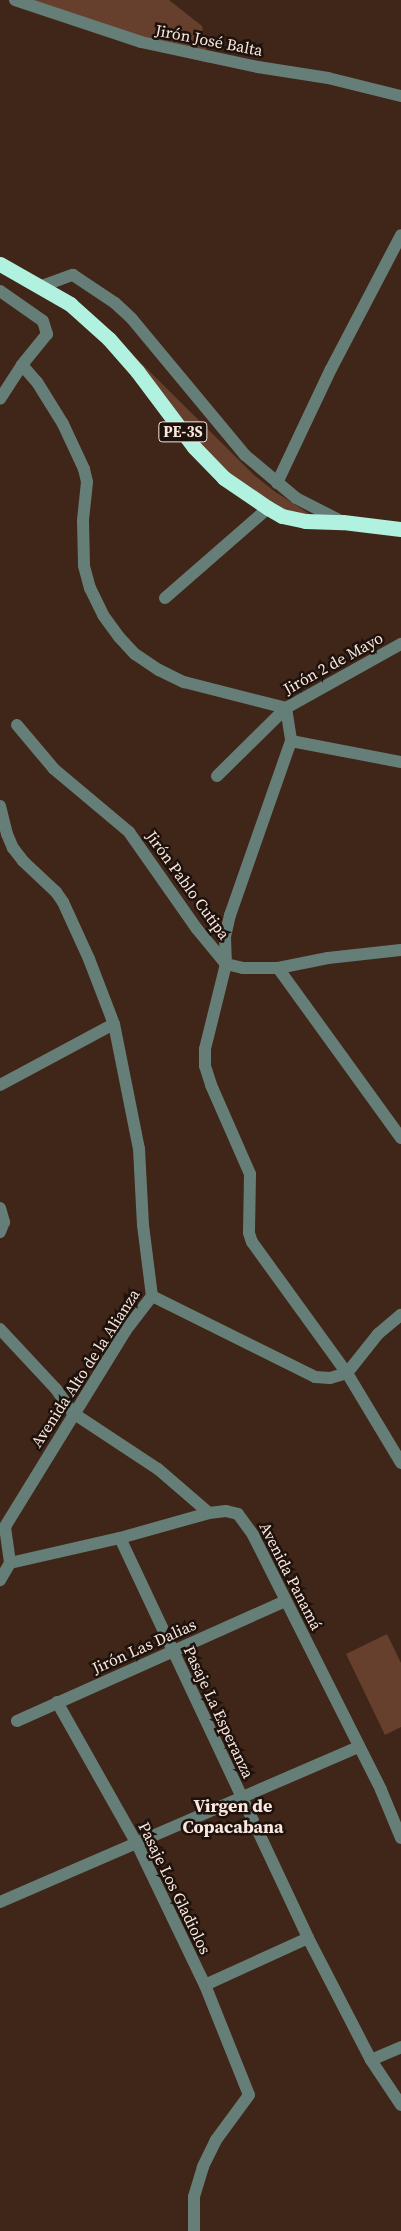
<!DOCTYPE html>
<meta charset="utf-8">
<style>
body{margin:0}
#map{position:relative;width:401px;height:2231px;overflow:hidden;background:#402519;font-family:"Source Serif 4",serif}
div>[style]{position:absolute}
[style*='--x']{left:calc(var(--x)*1px);top:calc(var(--y)*1px);width:calc(var(--w)*1px);rotate:calc(var(--a)*1deg)}
.green>*{inset:0;background:#663f2d}
.minor>*{height:12px;margin:-6px;padding:0 6px;transform-origin:6px;border-radius:6px;background:#657e77}
.highway>*{height:15px;margin:-7.5px;padding:0 7.5px;transform-origin:7.5px;border-radius:7.5px;background:#b1f1e0}
span{translate:-50% -50%;white-space:nowrap;text-align:center;line-height:1.15;-webkit-text-stroke:5px #1e120c;paint-order:stroke}
.shield-label span{padding:1px 4px;background:#1e120c;border:1px solid;border-radius:4px;-webkit-text-stroke-width:0}
.shield-label{font-size:15px;color:#fae7df;font-weight:700}
.street-label{font-size:16px;color:#fae7df}
.neighbourhood-label{font-size:18px;color:#fae7df;font-weight:700}
</style>
<div id="map">
<div class="green">
<i style="clip-path:polygon(8px 0,169px 0,202px 26px,209px 63px,131px 44px)"></i>
<i style="clip-path:polygon(95px 327px,115px 338px,132px 354px,254px 475px,274px 491px,319px 520px,281px 512px,230px 479px)"></i>
<i style="clip-path:polygon(387px 1634px,401px 1663px,401px 1727px,385px 1735px,346px 1654px)"></i>
</div>
<div class="minor">
<i style="--x:15;--y:0;--w:133;--a:18.4"></i>
<i style="--x:141;--y:42;--w:120;--a:12.1"></i>
<i style="--x:258;--y:67;--w:71;--a:8.9"></i>
<i style="--x:328;--y:78;--w:75;--a:13.9"></i>
<i style="--x:42;--y:286;--w:33;--a:-20"></i>
<i style="--x:73;--y:275;--w:50;--a:33.7"></i>
<i style="--x:115;--y:303;--w:23;--a:43"></i>
<i style="--x:132;--y:319;--w:177;--a:50.3"></i>
<i style="--x:245;--y:455;--w:67;--a:40.1"></i>
<i style="--x:296;--y:498;--w:53;--a:27.1"></i>
<i style="--x:0;--y:291;--w:52;--a:34.9"></i>
<i style="--x:43;--y:321;--w:14;--a:73"></i>
<i style="--x:47;--y:334;--w:40;--a:129"></i>
<i style="--x:22;--y:365;--w:40;--a:122.9"></i>
<i style="--x:22;--y:365;--w:23;--a:49"></i>
<i style="--x:37;--y:382;--w:49;--a:58.2"></i>
<i style="--x:63;--y:424;--w:50;--a:65"></i>
<i style="--x:84;--y:469;--w:13;--a:77"></i>
<i style="--x:87;--y:482;--w:39;--a:96"></i>
<i style="--x:83;--y:521;--w:45;--a:88.7"></i>
<i style="--x:84;--y:566;--w:23;--a:75"></i>
<i style="--x:90;--y:588;--w:30;--a:64"></i>
<i style="--x:103;--y:615;--w:27;--a:54"></i>
<i style="--x:119;--y:637;--w:23;--a:47"></i>
<i style="--x:135;--y:654;--w:29;--a:34"></i>
<i style="--x:159;--y:670;--w:28;--a:26"></i>
<i style="--x:184;--y:682;--w:105;--a:14.3"></i>
<i style="--x:286;--y:708;--w:33;--a:81"></i>
<i style="--x:291;--y:741;--w:184;--a:109.3"></i>
<i style="--x:230;--y:915;--w:23;--a:103"></i>
<i style="--x:225;--y:937;--w:27;--a:88"></i>
<i style="--x:226;--y:964;--w:88;--a:103.9"></i>
<i style="--x:205;--y:1049;--w:17;--a:90"></i>
<i style="--x:205;--y:1066;--w:20;--a:72"></i>
<i style="--x:211;--y:1085;--w:97;--a:66.3"></i>
<i style="--x:250;--y:1174;--w:59;--a:91"></i>
<i style="--x:249;--y:1233;--w:9;--a:72"></i>
<i style="--x:252;--y:1242;--w:162;--a:54.1"></i>
<i style="--x:347;--y:1373;--w:105;--a:59"></i>
<i style="--x:277;--y:483;--w:126;--a:-64.7"></i>
<i style="--x:331;--y:369;--w:151;--a:-62.4"></i>
<i style="--x:165;--y:598;--w:137;--a:-41.1"></i>
<i style="--x:17;--y:725;--w:57;--a:49.9"></i>
<i style="--x:54;--y:769;--w:98;--a:40"></i>
<i style="--x:129;--y:832;--w:118;--a:55"></i>
<i style="--x:197;--y:929;--w:45;--a:50.4"></i>
<i style="--x:226;--y:964;--w:17;--a:13"></i>
<i style="--x:243;--y:968;--w:35;--a:0"></i>
<i style="--x:278;--y:968;--w:51;--a:-11.3"></i>
<i style="--x:328;--y:958;--w:73;--a:-6.3"></i>
<i style="--x:291;--y:741;--w:112;--a:10.8"></i>
<i style="--x:217;--y:776;--w:97;--a:-44.6"></i>
<i style="--x:286;--y:708;--w:132;--a:-29.1"></i>
<i style="--x:0;--y:806;--w:29;--a:76"></i>
<i style="--x:7;--y:834;--w:15;--a:67"></i>
<i style="--x:13;--y:848;--w:16;--a:52"></i>
<i style="--x:23;--y:861;--w:45;--a:43.2"></i>
<i style="--x:56;--y:892;--w:12;--a:55"></i>
<i style="--x:63;--y:902;--w:63;--a:65.5"></i>
<i style="--x:89;--y:959;--w:70;--a:69"></i>
<i style="--x:114;--y:1024;--w:127;--a:78.7"></i>
<i style="--x:139;--y:1149;--w:76;--a:87"></i>
<i style="--x:143;--y:1225;--w:72;--a:82.8"></i>
<i style="--x:152;--y:1296;--w:43;--a:127.4"></i>
<i style="--x:126;--y:1330;--w:231;--a:121.6"></i>
<i style="--x:5;--y:1527;--w:36;--a:82"></i>
<i style="--x:10;--y:1563;--w:20;--a:120"></i>
<i style="--x:278;--y:968;--w:210;--a:54.1"></i>
<i style="--x:0;--y:1085;--w:129;--a:-28.2"></i>
<i style="--x:0;--y:1208;--w:15;--a:74"></i>
<i style="--x:4;--y:1222;--w:11;--a:112"></i>
<i style="--x:152;--y:1296;--w:182;--a:26.4"></i>
<i style="--x:315;--y:1377;--w:15;--a:4"></i>
<i style="--x:330;--y:1378;--w:18;--a:-16"></i>
<i style="--x:0;--y:1329;--w:82;--a:47"></i>
<i style="--x:56;--y:1389;--w:29;--a:55"></i>
<i style="--x:73;--y:1413;--w:102;--a:33.4"></i>
<i style="--x:158;--y:1469;--w:67;--a:40.8"></i>
<i style="--x:347;--y:1373;--w:50;--a:-51.5"></i>
<i style="--x:378;--y:1334;--w:30;--a:-40"></i>
<i style="--x:120;--y:1538;--w:442;--a:64.8"></i>
<i style="--x:308;--y:1938;--w:137;--a:62.7"></i>
<i style="--x:371;--y:2060;--w:54;--a:56.3"></i>
<i style="--x:10;--y:1563;--w:113;--a:-12.8"></i>
<i style="--x:120;--y:1538;--w:92;--a:-15.7"></i>
<i style="--x:209;--y:1513;--w:17;--a:-7"></i>
<i style="--x:226;--y:1511;--w:12;--a:14"></i>
<i style="--x:238;--y:1514;--w:26;--a:54"></i>
<i style="--x:253;--y:1535;--w:285;--a:63.3"></i>
<i style="--x:381;--y:1790;--w:52;--a:67.4"></i>
<i style="--x:57;--y:1702;--w:163;--a:60.6"></i>
<i style="--x:137;--y:1844;--w:157;--a:64.3"></i>
<i style="--x:205;--y:1985;--w:118;--a:68.2"></i>
<i style="--x:249;--y:2095;--w:56;--a:126.3"></i>
<i style="--x:216;--y:2140;--w:30;--a:116"></i>
<i style="--x:203;--y:2167;--w:31;--a:107"></i>
<i style="--x:194;--y:2197;--w:34;--a:90"></i>
<i style="--x:17;--y:1721;--w:294;--a:-24.1"></i>
<i style="--x:0;--y:1902;--w:391;--a:-23.4"></i>
<i style="--x:205;--y:1985;--w:113;--a:-24.5"></i>
<i style="--x:371;--y:2060;--w:33;--a:-23"></i>
</div>
<div class="highway">
<i style="--x:0;--y:264;--w:81;--a:29.7"></i>
<i style="--x:70;--y:304;--w:52;--a:41.9"></i>
<i style="--x:109;--y:339;--w:43;--a:48.8"></i>
<i style="--x:137;--y:371;--w:95;--a:53.1"></i>
<i style="--x:194;--y:447;--w:43;--a:45.9"></i>
<i style="--x:224;--y:478;--w:53;--a:34.3"></i>
<i style="--x:268;--y:508;--w:16;--a:30"></i>
<i style="--x:282;--y:516;--w:24;--a:12"></i>
<i style="--x:305;--y:521;--w:38;--a:2"></i>
<i style="--x:343;--y:522;--w:58;--a:6.9"></i>
</div>
<div class="shield-label">
<span style="left:183px;top:432px">PE-3S</span>
</div>
<div class="street-label">
<span style="left:209px;top:40px;rotate:11deg">Jirón José Balta</span>
<span style="left:333px;top:663px;rotate:-29deg">Jirón 2 de Mayo</span>
<span style="left:188px;top:885px;rotate:54deg">Jirón Pablo Cutipa</span>
<span style="left:85px;top:1368px;rotate:-57deg">Avenida Alto de la Alianza</span>
<span style="left:291px;top:1576px;rotate:63deg">Avenida Panamá</span>
<span style="left:144px;top:1646px;rotate:-24deg">Jirón Las Dalias</span>
<span style="left:219px;top:1712px;rotate:65deg">Pasaje La Esperanza</span>
<span style="left:175px;top:1888px;rotate:64deg">Pasaje Los Gladiolos</span>
</div>
<div class="neighbourhood-label">
<span style="left:233px;top:1817px">Virgen de<br>Copacabana</span>
</div>
</div>
